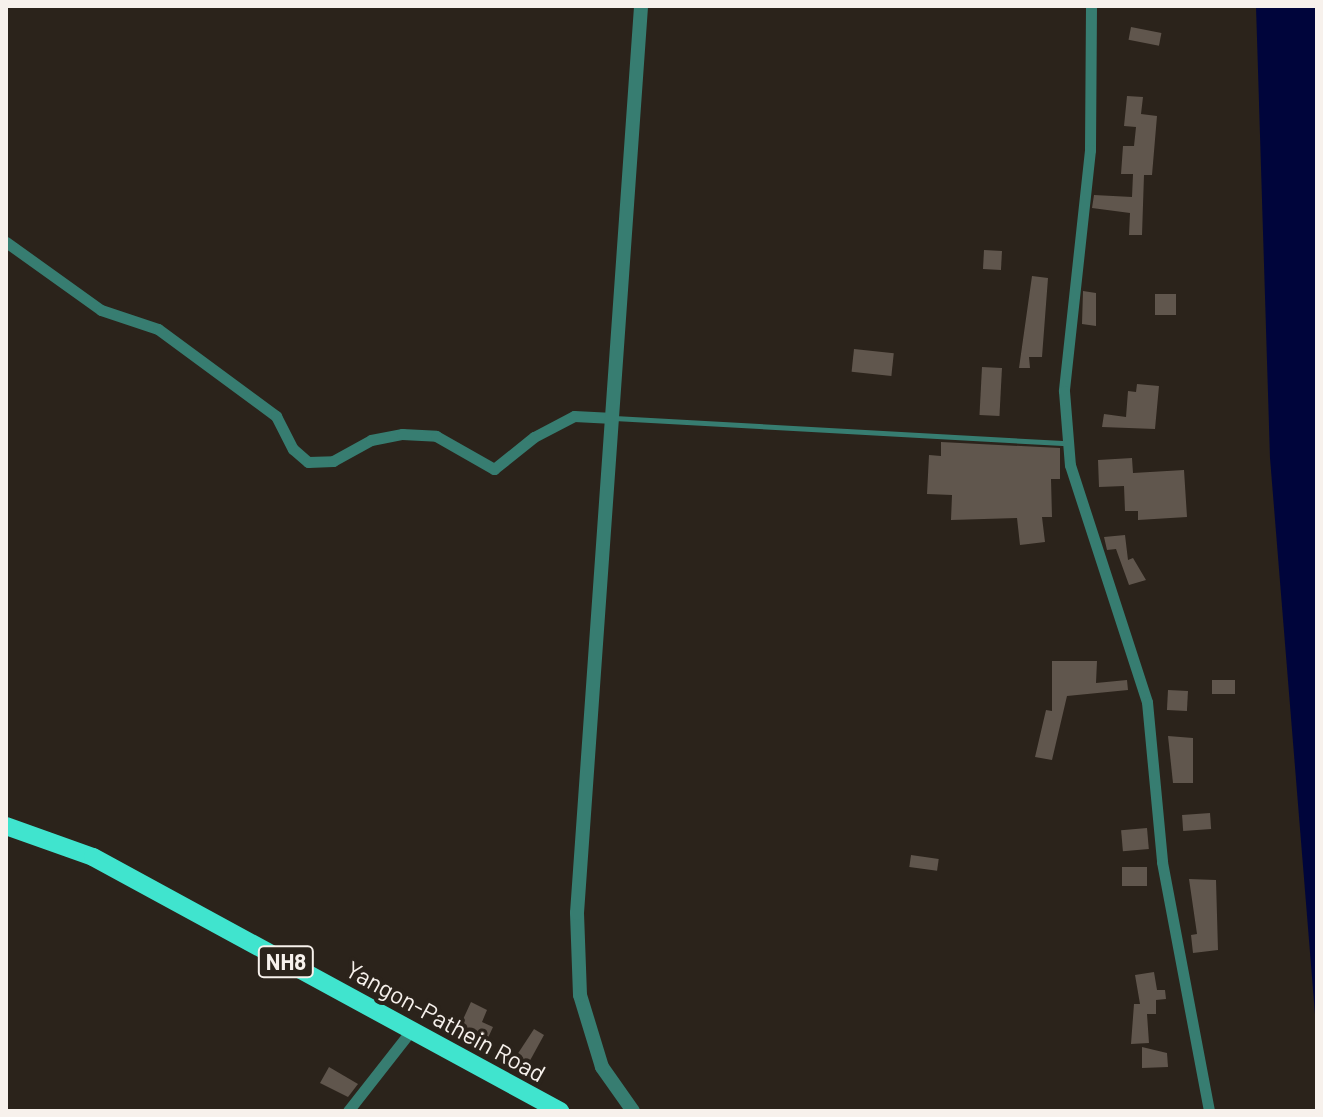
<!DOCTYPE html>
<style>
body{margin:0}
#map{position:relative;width:1323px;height:1117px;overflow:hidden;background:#2b231b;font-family:Barlow,sans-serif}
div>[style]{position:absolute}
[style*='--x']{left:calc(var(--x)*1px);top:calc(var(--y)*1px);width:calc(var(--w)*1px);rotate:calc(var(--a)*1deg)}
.water>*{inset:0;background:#00053b}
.building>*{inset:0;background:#60564d;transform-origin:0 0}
.service>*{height:5px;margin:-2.5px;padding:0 2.5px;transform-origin:2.5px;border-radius:2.5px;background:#377d71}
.minor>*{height:11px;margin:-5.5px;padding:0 5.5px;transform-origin:5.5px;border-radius:5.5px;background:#377d71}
.tertiary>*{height:14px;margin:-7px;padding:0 7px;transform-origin:7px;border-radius:7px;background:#377d71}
.trunk>*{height:18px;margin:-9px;padding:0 9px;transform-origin:9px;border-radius:9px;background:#40e4ce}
span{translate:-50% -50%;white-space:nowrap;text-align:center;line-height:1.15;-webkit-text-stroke:8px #2b231b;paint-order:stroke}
.shield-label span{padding:2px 6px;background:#2b231b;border:2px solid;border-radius:6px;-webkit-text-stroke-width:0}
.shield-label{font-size:22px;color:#f7f1ec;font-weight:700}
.street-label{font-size:24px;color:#f7f1ec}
.frame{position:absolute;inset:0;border:8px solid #f7f1ec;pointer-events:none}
</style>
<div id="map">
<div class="water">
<i style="clip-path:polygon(1256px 6px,1317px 6px,1317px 1039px,1270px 458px)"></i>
</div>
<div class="building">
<i style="left:1131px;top:27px;width:31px;height:13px;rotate:11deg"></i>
<i style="clip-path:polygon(1127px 96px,1143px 97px,1141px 114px,1157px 116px,1152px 175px,1144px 175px,1142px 235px,1129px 235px,1130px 213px,1092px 208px,1094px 195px,1132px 197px,1133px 174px,1121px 174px,1123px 146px,1134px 146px,1136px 127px,1124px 126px)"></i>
<i style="left:984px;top:250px;width:18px;height:19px;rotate:3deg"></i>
<i style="clip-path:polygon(1032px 276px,1048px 278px,1042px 357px,1029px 357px,1030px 368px,1019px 368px)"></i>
<i style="clip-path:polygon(1083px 291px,1096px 293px,1096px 326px,1082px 324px)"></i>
<i style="left:1155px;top:294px;width:21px;height:21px"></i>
<i style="left:854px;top:349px;width:40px;height:23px;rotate:6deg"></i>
<i style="left:982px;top:367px;width:20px;height:48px;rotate:3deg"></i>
<i style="clip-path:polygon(1137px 384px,1159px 386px,1155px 429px,1102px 427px,1104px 414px,1126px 417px,1128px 391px,1136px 392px)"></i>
<i style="clip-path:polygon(941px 442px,1060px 448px,1060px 479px,1051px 479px,1052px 517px,1042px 517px,1045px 542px,1020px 545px,1017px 518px,951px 520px,952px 495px,927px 494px,929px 455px,941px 456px)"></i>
<i style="clip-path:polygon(1132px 458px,1133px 473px,1184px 470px,1187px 517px,1138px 520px,1138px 511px,1125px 511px,1124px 486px,1099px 487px,1098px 460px)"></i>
<i style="clip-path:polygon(1125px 535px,1128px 560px,1133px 558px,1146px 580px,1129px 585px,1116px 549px,1107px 550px,1104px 537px)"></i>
<i style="clip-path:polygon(1052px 661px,1097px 661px,1096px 683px,1127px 680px,1128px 690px,1067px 696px,1052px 760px,1035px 757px,1046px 710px,1052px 711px)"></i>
<i style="left:1212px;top:680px;width:23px;height:14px"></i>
<i style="left:1168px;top:690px;width:20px;height:20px;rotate:3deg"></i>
<i style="clip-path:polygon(1168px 736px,1193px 738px,1193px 783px,1173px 783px)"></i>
<i style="left:1210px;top:813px;width:16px;height:28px;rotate:86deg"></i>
<i style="left:1147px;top:828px;width:21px;height:26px;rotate:85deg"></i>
<i style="left:911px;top:855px;width:28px;height:12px;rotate:8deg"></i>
<i style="left:1122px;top:867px;width:25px;height:19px"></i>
<i style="clip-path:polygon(1189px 879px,1216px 880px,1218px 950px,1193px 953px,1191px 935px,1197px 934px)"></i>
<i style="clip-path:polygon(1154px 972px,1157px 990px,1165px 990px,1166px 999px,1156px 1000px,1156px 1014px,1147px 1014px,1149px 1043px,1131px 1044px,1134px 1004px,1140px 1004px,1135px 975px)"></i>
<i style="clip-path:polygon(471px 1002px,487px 1010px,482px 1022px,493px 1027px,487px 1040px,460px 1026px)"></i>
<i style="clip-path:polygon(534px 1029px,544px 1035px,527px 1066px,515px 1058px)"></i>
<i style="clip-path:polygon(1142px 1047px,1167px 1053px,1168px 1067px,1142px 1068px)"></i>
<i style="clip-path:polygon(329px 1067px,358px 1084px,348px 1097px,320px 1083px)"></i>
</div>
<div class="service">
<i style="--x:614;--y:418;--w:454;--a:3.2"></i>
</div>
<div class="minor">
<i style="--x:1091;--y:6;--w:144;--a:90.4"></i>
<i style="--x:1090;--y:150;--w:242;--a:96.2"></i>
<i style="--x:1064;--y:391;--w:74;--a:85.4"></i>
<i style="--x:1070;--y:465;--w:249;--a:72"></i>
<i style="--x:1147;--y:702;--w:161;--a:84.6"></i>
<i style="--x:1162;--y:862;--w:253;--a:79.3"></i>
<i style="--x:6;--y:242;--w:117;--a:35.6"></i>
<i style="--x:101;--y:310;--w:60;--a:18.4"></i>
<i style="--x:158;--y:329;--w:147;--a:36.4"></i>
<i style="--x:276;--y:416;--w:37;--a:63"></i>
<i style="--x:293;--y:449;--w:20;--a:41"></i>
<i style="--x:308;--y:462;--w:25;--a:-2"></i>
<i style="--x:333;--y:461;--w:43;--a:-28.9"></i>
<i style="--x:371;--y:440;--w:32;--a:-11"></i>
<i style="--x:402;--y:434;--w:34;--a:3"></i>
<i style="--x:436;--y:436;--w:67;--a:29.6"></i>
<i style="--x:494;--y:469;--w:51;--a:-38.7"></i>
<i style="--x:534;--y:437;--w:45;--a:-27.7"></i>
<i style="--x:574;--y:416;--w:39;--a:3"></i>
<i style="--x:348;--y:1111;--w:105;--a:-51.9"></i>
</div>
<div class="tertiary">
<i style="--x:633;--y:1111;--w:54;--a:-125.2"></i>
<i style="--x:602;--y:1067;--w:75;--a:-107"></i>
<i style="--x:580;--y:995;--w:82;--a:-92.1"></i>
<i style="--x:577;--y:913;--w:909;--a:-85.96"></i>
</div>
<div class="trunk">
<i style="--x:6;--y:826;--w:92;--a:19.6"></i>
<i style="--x:93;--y:857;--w:532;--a:28.54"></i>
</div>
<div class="shield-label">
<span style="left:286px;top:962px">NH8</span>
</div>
<div class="street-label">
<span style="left:446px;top:1021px;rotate:29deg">Yangon-Pathein Road</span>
</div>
<div class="frame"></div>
</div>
